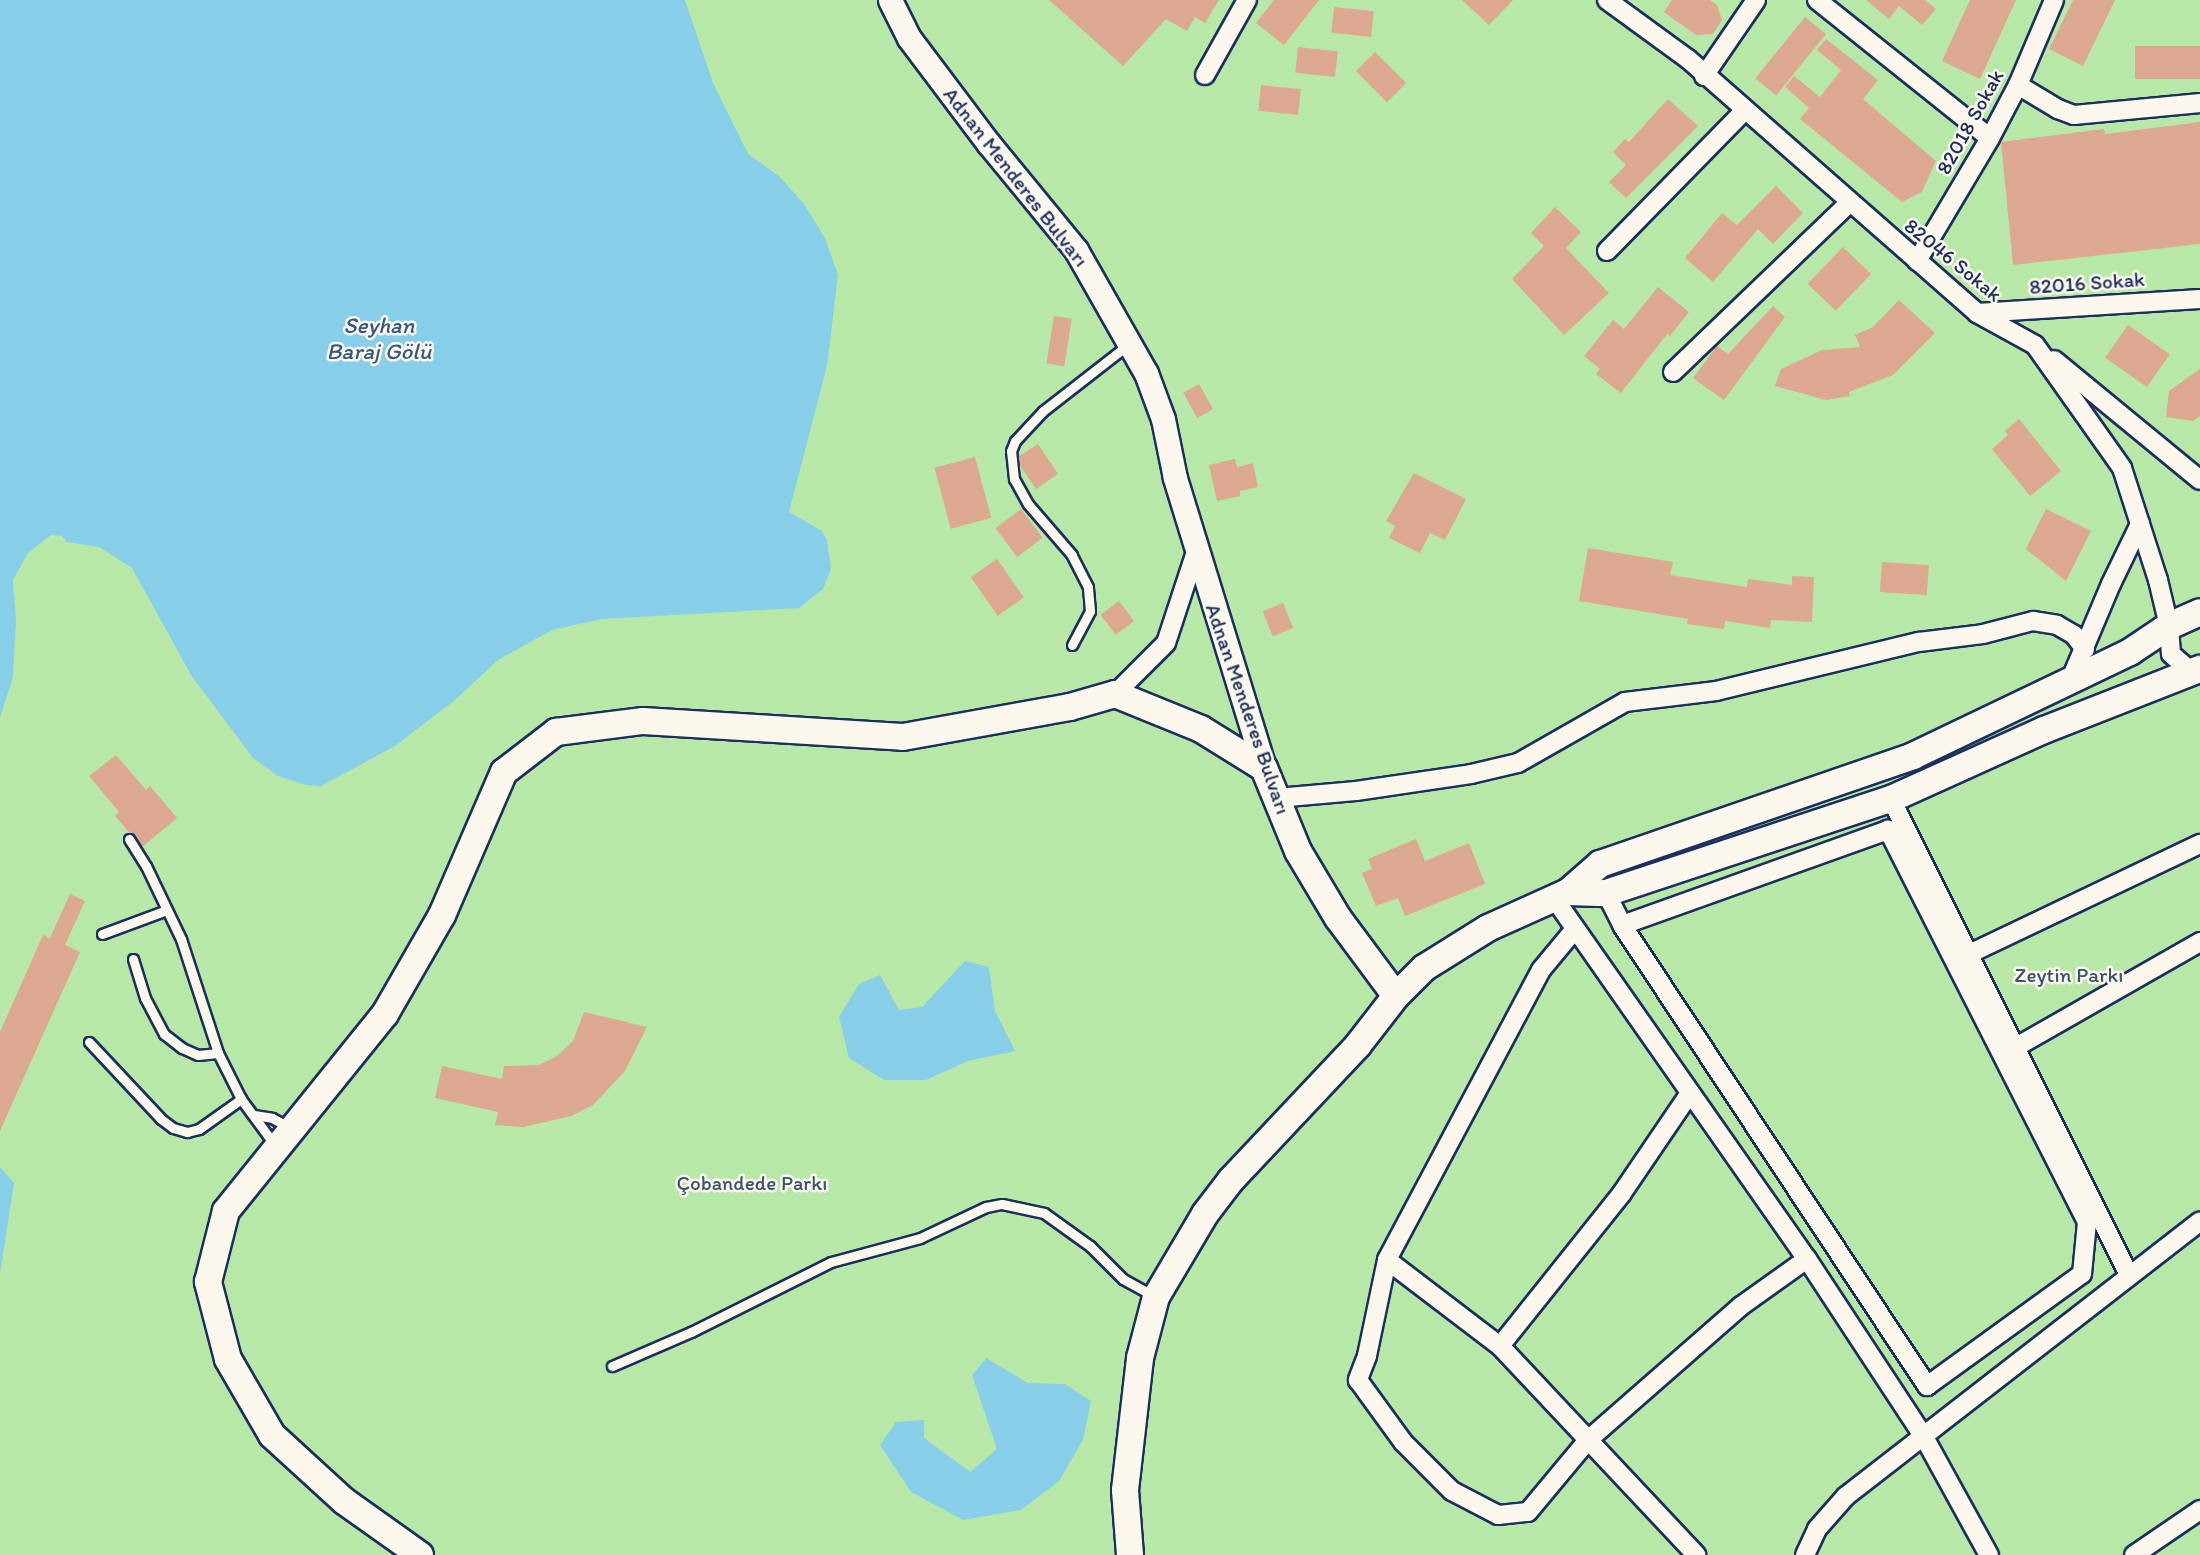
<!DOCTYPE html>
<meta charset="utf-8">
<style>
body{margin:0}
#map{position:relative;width:2200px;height:1555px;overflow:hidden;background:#fbf7ec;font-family:Itim,sans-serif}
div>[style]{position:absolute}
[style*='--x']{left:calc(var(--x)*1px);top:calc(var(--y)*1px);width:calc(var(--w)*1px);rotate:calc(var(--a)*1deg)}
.green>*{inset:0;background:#b8e8a7;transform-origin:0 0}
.water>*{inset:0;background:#87cfe8}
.building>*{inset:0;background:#dda891;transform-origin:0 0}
.roads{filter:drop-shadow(2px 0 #1b2f5e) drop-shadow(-2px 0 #1b2f5e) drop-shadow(0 2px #1b2f5e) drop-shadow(0 -2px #1b2f5e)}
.service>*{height:9px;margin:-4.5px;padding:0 4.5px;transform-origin:4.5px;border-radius:4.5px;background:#fbf7ec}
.minor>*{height:18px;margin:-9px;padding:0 9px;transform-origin:9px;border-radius:9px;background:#fbf7ec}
.tertiary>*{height:23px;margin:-11.5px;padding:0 11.5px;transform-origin:11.5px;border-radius:11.5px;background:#fbf7ec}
.secondary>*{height:26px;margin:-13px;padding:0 13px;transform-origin:13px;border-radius:13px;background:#fbf7ec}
span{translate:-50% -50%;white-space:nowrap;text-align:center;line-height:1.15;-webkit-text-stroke:5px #fbf7ec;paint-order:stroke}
.street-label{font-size:21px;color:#1b2f5e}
.park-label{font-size:21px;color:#3a546d}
.water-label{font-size:23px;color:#365780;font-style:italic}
</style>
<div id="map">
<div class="green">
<i style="left:0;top:0;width:2200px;height:1555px"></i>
</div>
<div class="water">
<i style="clip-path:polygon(0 0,685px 0,713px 83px,748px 154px,779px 176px,804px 204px,825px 238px,838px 275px,827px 366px,789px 512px,822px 531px,827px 540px,831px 569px,823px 589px,799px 608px,602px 619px,552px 630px,498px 660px,455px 700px,395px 746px,321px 786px,306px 785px,278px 776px,253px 758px,191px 675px,132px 568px,99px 547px,67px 542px,62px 536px,51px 535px,28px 553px,13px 580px,16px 620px,13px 677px,0 718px)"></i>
<i style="clip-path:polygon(965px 961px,989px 967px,995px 1011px,1015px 1051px,968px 1061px,926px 1080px,884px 1080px,849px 1058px,839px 1017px,859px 984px,880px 975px,899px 1010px,922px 1007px)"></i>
<i style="clip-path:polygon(0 1167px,14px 1183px,0 1274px)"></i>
<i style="clip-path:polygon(986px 1358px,1028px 1383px,1065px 1384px,1091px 1401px,1083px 1440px,1059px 1481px,1021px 1510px,963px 1520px,911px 1492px,880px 1445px,896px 1422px,924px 1420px,924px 1438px,970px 1472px,997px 1449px,972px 1375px)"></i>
</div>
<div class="building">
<i style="clip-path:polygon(1049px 0,1219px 0,1205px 23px,1195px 17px,1187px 31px,1166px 19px,1123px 66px)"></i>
<i style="clip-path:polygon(1274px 0,1319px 0,1284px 45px,1256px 23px)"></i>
<i style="clip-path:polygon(1462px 0,1513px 0,1489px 25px)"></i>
<i style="clip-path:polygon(1672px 0,1710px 0,1717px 5px,1722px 20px,1713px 34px,1696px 35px,1664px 12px)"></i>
<i style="clip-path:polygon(1866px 0,1925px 0,1936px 9px,1922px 25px,1899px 6px,1889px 19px)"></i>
<i style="clip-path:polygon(1970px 0,2016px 0,1980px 79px,1942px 61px)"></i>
<i style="clip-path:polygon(2073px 0,2115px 0,2083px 66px,2049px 49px)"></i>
<i style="left:1334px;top:7px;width:40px;height:26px;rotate:6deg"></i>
<i style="left:1805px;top:17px;width:27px;height:79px;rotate:39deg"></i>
<i style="clip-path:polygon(1826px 39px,1878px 80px,1863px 99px,1936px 161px,1922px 192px,1902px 202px,1800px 119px,1809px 108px,1785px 87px,1794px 76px,1820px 97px,1841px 70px,1817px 50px)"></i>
<i style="left:2200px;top:46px;width:33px;height:65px;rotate:90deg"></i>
<i style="left:1298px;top:47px;width:40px;height:26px;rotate:6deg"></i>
<i style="left:1375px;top:52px;width:44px;height:27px;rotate:45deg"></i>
<i style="left:1261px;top:85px;width:40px;height:26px;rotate:6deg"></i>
<i style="clip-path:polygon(1668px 99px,1698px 126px,1626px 198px,1609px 182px,1626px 165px,1613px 152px,1625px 139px,1629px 142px)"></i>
<i style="clip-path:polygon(2200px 122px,2200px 244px,2013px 265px,2001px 142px,2104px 129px,2105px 134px)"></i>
<i style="clip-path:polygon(1776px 186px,1803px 213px,1773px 244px,1758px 229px,1713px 282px,1685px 258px,1722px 213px,1737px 225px)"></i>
<i style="clip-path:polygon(1555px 207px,1581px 232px,1566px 248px,1609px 293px,1564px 335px,1512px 279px,1544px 246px,1531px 233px)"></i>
<i style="left:1843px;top:247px;width:39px;height:51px;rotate:44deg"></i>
<i style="clip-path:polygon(1658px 287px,1689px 312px,1670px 336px,1667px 334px,1621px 393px,1596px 374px,1600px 369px,1584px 356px,1613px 320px,1624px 329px)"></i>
<i style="clip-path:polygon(1899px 300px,1935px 333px,1893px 375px,1849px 392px,1850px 396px,1826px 400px,1775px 386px,1781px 369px,1822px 350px,1860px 347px,1855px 335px,1873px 327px)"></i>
<i style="clip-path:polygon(1773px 306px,1785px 317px,1724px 400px,1693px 378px,1717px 346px,1728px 354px)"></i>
<i style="left:1054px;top:316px;width:18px;height:48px;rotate:9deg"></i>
<i style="left:2128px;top:325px;width:51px;height:40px;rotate:35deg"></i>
<i style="clip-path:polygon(2200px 369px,2200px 416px,2193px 421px,2166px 417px,2169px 391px)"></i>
<i style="left:1199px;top:384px;width:29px;height:18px;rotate:61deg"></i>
<i style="clip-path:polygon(2019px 419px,2061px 471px,2030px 496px,1992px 449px,2008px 435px,2005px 431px)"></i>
<i style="clip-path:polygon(1038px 444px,1058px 474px,1036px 489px,1019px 464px,1019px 456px)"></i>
<i style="left:975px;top:457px;width:63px;height:42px;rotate:75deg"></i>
<i style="clip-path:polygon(1235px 459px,1237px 467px,1253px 463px,1258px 487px,1240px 491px,1240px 496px,1217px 501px,1209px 465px)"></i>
<i style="clip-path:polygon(1414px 473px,1466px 499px,1445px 540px,1430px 533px,1420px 553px,1389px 538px,1395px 526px,1386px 521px)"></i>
<i style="left:1021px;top:509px;width:36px;height:32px;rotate:53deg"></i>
<i style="clip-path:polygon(2046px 509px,2091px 531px,2066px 581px,2026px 549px)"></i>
<i style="clip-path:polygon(1588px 548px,1673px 562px,1670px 575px,1747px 587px,1748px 579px,1792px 585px,1792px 576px,1814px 577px,1812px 622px,1771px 620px,1770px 628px,1725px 621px,1724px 629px,1687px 624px,1688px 619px,1579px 601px)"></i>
<i style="left:997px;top:559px;width:47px;height:32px;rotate:55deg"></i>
<i style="left:1882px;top:562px;width:47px;height:30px;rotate:4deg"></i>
<i style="left:1119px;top:601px;width:25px;height:23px;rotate:53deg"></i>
<i style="left:1283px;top:603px;width:27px;height:22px;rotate:68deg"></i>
<i style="clip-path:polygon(116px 755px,146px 790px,150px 786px,177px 818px,142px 847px,115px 816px,119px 812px,89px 776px)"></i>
<i style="clip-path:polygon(1416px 839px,1425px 861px,1469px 843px,1485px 884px,1405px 916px,1398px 898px,1376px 906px,1362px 873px,1372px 869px,1368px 859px)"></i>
<i style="clip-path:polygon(70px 894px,85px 901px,65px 945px,80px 952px,0 1131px,0 1032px,43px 935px,50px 938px)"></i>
<i style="clip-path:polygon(584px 1012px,647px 1027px,625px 1071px,593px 1105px,571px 1116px,523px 1127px,495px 1125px,498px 1112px,435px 1098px,442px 1066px,502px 1079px,504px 1066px,539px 1065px,557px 1056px,573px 1041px)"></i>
</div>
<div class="roads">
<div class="service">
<i style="--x:1072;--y:645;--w:38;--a:-62"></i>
<i style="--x:1090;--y:611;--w:24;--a:-95"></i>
<i style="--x:1088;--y:587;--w:36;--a:-117"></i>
<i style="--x:1072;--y:555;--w:67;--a:-130.8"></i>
<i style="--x:1028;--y:504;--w:29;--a:-119"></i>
<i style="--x:1014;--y:479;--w:28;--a:-96"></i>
<i style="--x:1011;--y:451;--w:11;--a:-68"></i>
<i style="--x:1015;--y:441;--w:41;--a:-47"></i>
<i style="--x:1043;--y:411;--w:109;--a:-37.9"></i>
<i style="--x:129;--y:839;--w:32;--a:58"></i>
<i style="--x:146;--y:866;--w:81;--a:64.4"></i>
<i style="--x:181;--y:939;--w:120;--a:72"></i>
<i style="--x:218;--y:1053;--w:51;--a:63.4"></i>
<i style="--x:241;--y:1099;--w:56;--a:53.7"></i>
<i style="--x:102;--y:934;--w:69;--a:-20.3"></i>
<i style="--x:133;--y:959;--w:41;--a:72.9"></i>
<i style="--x:145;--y:998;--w:41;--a:62.2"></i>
<i style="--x:164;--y:1034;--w:23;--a:38"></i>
<i style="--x:182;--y:1048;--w:17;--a:24"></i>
<i style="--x:198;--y:1055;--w:20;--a:-6"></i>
<i style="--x:89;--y:1042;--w:105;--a:46.9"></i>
<i style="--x:161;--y:1119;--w:15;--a:37"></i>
<i style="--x:173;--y:1128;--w:15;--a:16"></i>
<i style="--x:187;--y:1132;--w:12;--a:-14"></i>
<i style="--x:199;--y:1129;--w:52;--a:-35.5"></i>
<i style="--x:254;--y:1115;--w:18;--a:9"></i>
<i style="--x:272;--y:1118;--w:19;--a:28"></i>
<i style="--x:612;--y:1366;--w:86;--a:-23.3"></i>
<i style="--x:691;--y:1332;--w:157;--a:-26.6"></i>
<i style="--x:831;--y:1262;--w:92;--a:-15.1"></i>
<i style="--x:920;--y:1238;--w:73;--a:-25.2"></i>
<i style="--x:986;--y:1207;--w:16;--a:-11"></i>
<i style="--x:1002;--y:1204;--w:43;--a:12.1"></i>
<i style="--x:1044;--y:1213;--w:57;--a:35.7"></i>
<i style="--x:1090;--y:1246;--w:47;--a:45"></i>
<i style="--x:1123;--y:1279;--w:37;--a:29"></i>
</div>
<div class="minor">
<i style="--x:1607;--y:0;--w:100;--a:36.1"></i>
<i style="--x:1688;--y:59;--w:385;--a:41.3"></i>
<i style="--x:1977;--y:313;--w:66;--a:28.9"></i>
<i style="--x:2035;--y:345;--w:151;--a:54.7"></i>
<i style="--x:2122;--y:468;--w:118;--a:72.2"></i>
<i style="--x:2158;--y:580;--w:47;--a:76.6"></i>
<i style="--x:2169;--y:626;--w:28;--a:86"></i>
<i style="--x:2171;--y:654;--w:28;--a:41"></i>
<i style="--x:1817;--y:0;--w:221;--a:38.6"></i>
<i style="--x:1205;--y:75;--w:86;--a:-60.8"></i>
<i style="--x:1704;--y:76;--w:92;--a:-55.6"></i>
<i style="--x:2018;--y:85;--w:47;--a:31"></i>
<i style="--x:2058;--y:109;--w:17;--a:21"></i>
<i style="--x:2074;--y:115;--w:127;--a:-5.4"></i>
<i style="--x:1607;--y:251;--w:196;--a:-45.6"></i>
<i style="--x:1917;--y:261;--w:143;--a:-59.3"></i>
<i style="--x:1990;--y:138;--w:60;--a:-62.2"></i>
<i style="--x:2018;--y:85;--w:92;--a:-67"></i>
<i style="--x:1977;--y:313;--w:223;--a:-3.6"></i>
<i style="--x:2054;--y:360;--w:189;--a:39.4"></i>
<i style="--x:1673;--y:372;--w:244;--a:-43.8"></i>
<i style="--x:2070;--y:681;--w:105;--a:-67.1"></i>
<i style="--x:2111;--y:584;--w:67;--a:-64.2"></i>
<i style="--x:1115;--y:694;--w:72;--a:-45"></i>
<i style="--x:1166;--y:643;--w:96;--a:-71.8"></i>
<i style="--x:1277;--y:798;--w:79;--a:-5.1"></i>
<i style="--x:1356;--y:791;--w:116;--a:-8.4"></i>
<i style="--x:1471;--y:774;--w:48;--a:-13.2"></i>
<i style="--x:1518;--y:763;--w:123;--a:-29.7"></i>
<i style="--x:1625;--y:702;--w:92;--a:-6.9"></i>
<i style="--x:1716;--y:691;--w:209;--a:-13.6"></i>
<i style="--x:1919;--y:642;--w:64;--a:-7.1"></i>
<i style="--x:1983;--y:634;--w:52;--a:-14.6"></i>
<i style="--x:2033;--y:621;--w:24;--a:9"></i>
<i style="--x:2057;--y:625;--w:20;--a:30"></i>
<i style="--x:2074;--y:635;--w:18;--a:52"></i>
<i style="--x:1891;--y:799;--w:532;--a:63.43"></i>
<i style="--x:1606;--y:893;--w:36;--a:63"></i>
<i style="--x:1622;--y:925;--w:553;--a:56.51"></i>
<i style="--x:1927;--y:1386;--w:191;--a:-35.9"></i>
<i style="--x:2082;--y:1274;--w:52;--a:-84.5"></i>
<i style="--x:2087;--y:1222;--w:440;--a:-116.9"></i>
<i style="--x:1888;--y:830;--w:282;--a:160.3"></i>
<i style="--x:1554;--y:898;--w:441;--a:55"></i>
<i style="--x:1807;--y:1259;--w:213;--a:56.7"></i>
<i style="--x:1924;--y:1437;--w:135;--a:61.2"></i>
<i style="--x:1575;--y:929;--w:53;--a:129.7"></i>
<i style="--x:1541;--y:970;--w:328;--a:118"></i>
<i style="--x:1387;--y:1260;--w:98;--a:101.8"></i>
<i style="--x:1367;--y:1356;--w:26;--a:111"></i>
<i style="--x:1358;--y:1380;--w:77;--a:54"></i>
<i style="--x:1403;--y:1442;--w:69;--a:45"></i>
<i style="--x:1452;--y:1491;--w:52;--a:27.6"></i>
<i style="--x:1498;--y:1515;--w:30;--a:-6"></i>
<i style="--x:1528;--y:1512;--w:94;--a:-50.2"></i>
<i style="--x:1588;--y:1440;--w:203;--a:-41.2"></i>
<i style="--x:1741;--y:1306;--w:81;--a:-35.5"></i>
<i style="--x:1969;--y:954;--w:256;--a:-25.5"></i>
<i style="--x:2016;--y:1047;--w:212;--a:-29.7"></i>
<i style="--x:1387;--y:1260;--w:142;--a:37.3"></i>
<i style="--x:1500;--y:1346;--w:287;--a:46.8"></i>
<i style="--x:1500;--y:1346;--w:196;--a:-51.4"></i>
<i style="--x:1622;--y:1193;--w:121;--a:-55.8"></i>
<i style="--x:1805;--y:1555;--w:29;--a:-65"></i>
<i style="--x:1817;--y:1529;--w:44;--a:-48.7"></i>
<i style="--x:1846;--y:1496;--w:448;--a:-37.8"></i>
<i style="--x:2134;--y:1555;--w:80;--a:-34.3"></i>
</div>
<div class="tertiary">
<i style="--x:890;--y:0;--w:42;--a:63.4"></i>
<i style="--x:909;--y:38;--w:133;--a:53"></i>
<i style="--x:989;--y:144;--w:137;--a:50.6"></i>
<i style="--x:1076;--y:250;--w:142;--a:60.4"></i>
<i style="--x:1146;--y:373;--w:49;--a:69.7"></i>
<i style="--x:1163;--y:419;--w:60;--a:78.5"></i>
<i style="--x:1175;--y:478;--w:303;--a:72.9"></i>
</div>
<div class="secondary">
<i style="--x:1568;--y:892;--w:38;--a:2"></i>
<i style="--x:1606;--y:893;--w:300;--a:-18.3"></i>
<i style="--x:1891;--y:799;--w:168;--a:-24.3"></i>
<i style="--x:2044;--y:730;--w:168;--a:-21.4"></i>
<i style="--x:420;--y:1555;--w:93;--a:-144.6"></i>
<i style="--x:344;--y:1501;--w:98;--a:-137.5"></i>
<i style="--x:272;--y:1435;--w:88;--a:-120.1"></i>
<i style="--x:228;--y:1359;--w:80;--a:-104.6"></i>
<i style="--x:208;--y:1282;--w:73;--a:-75.8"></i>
<i style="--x:226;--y:1211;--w:253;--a:-51.1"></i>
<i style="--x:385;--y:1014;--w:114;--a:-60.1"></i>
<i style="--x:442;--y:915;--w:156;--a:-66.6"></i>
<i style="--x:504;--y:772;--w:66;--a:-37.6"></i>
<i style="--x:556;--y:732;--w:88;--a:-7.2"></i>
<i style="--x:643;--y:721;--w:260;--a:3.5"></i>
<i style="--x:903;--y:737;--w:170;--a:-10.2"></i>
<i style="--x:1070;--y:707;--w:47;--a:-16.1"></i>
<i style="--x:1115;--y:694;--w:93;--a:22.1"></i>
<i style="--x:1201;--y:729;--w:74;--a:31.8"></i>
<i style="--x:1264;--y:768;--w:90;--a:67.7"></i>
<i style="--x:1298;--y:851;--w:78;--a:59.2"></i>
<i style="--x:1338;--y:918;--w:97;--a:53.4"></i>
<i style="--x:1130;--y:1555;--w:65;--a:-94.4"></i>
<i style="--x:1125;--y:1490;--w:133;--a:-83.5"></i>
<i style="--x:1140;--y:1358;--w:63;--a:-75.3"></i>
<i style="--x:1156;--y:1297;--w:96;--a:-59.4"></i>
<i style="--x:1205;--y:1214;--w:43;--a:-52.6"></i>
<i style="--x:1231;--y:1180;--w:185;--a:-46.7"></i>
<i style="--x:1358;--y:1045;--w:62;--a:-52.2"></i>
<i style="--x:1396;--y:996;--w:40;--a:-45"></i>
<i style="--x:1424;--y:968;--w:75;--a:-32"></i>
<i style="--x:1488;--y:928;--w:88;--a:-24.2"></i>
<i style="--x:1568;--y:892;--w:43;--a:-41.2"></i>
<i style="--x:1600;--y:864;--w:331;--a:-19"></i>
<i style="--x:1913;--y:756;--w:241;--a:-25.6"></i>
<i style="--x:2130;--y:652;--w:47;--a:-33.7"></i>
<i style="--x:2169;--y:626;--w:34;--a:-24"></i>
</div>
</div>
<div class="street-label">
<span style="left:1970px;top:122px;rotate:-61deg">82018 Sokak</span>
<span style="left:1016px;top:177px;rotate:52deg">Adnan Menderes Bulvarı</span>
<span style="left:1953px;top:260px;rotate:39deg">82046 Sokak</span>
<span style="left:2087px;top:283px;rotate:-4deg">82016 Sokak</span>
<span style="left:1248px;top:709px;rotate:71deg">Adnan Menderes Bulvarı</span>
</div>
<div class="park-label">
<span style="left:2069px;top:975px">Zeytin Parkı</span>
<span style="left:752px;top:1183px">Çobandede Parkı</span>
</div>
<div class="water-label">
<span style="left:379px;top:338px">Seyhan<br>Baraj Gölü</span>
</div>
</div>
